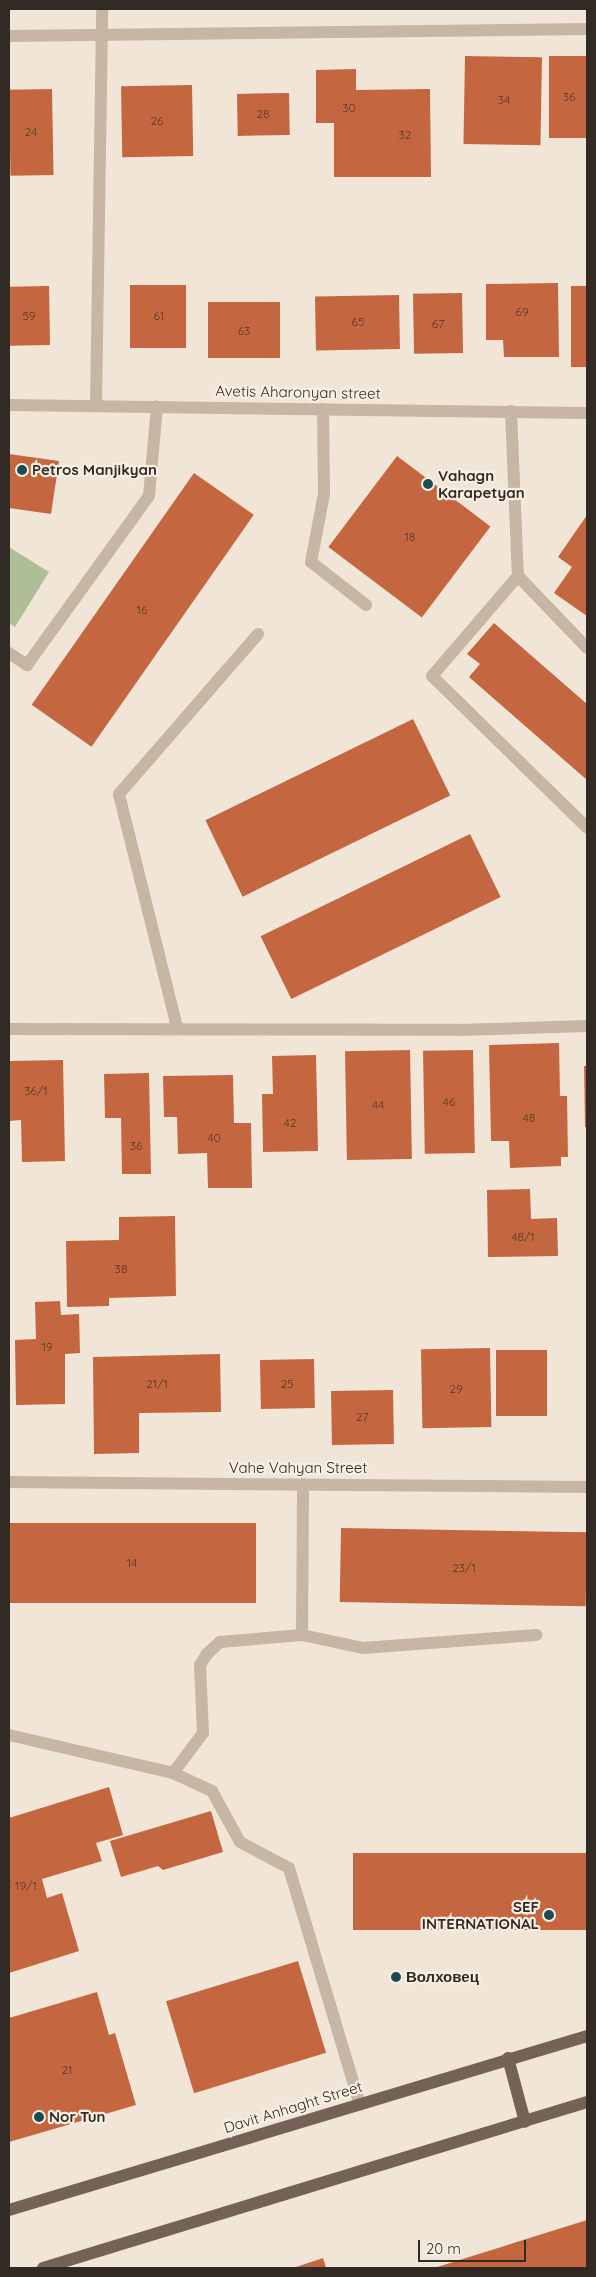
<!DOCTYPE html>
<meta charset="utf-8">
<style>
body{margin:0}
#map{position:relative;width:596px;height:2277px;overflow:hidden;background:#f0e5d6;font-family:Quicksand,sans-serif}
div>[style]{position:absolute}
[style*='--x']{left:calc(var(--x)*1px);top:calc(var(--y)*1px);width:calc(var(--w)*1px);rotate:calc(var(--a)*1deg)}
.green>*{inset:0;background:#afbe97}
.building>*{inset:0;background:#c46740;transform-origin:0 0}
.minor>*{height:12px;margin:-6px;padding:0 6px;transform-origin:6px;border-radius:6px;background:#c7b6a3}
.major>*{height:12px;margin:-6px;padding:0 6px;transform-origin:6px;border-radius:6px;background:#746256}
.dots>*{width:14px;height:14px;translate:-50% -50%;box-sizing:border-box;border:2px solid #f8efe2;border-radius:50%}
span{translate:-50% -50%;white-space:nowrap;text-align:center;line-height:1.15;-webkit-text-stroke:4.5px #f8efe2;paint-order:stroke}
.number-label{font-size:12px;color:#56392c}
.number-label span{-webkit-text-stroke-width:0}
.street-label{font-size:15px;color:#322a25}
.poi-label{font-size:15px;color:#322a25;font-weight:700}
.left{translate:0 -50%;text-align:left}
.right{translate:-100% -50%;text-align:right}
.frame{position:absolute;inset:0;border:10px solid #322a25;pointer-events:none}
.scale{position:absolute;left:418px;top:2240px;width:108px;height:22px;box-sizing:border-box;border:2px solid #322a25;border-top:0;padding-left:6px;font-size:15px;line-height:18px;white-space:nowrap;color:#322a25;-webkit-text-stroke:4px #f8efe2;paint-order:stroke}
</style>
<div id="map">
<div class="green">
<i style="clip-path:polygon(9px 547px,49px 572px,15px 627px,9px 623px)"></i>
</div>
<div class="building">
<i style="left:465px;top:56px;width:77px;height:88px;rotate:1deg"></i>
<i style="left:549px;top:56px;width:38px;height:82px"></i>
<i style="clip-path:polygon(356px 69px,356px 90px,430px 89px,431px 177px,334px 177px,334px 123px,316px 123px,316px 70px)"></i>
<i style="left:192px;top:85px;width:71px;height:71px;rotate:89deg"></i>
<i style="left:52px;top:89px;width:86px;height:43px;rotate:89deg"></i>
<i style="left:289px;top:93px;width:42px;height:52px;rotate:89deg"></i>
<i style="clip-path:polygon(558px 283px,559px 357px,504px 357px,503px 340px,486px 340px,486px 284px)"></i>
<i style="left:130px;top:285px;width:56px;height:63px"></i>
<i style="left:49px;top:286px;width:59px;height:40px;rotate:89deg"></i>
<i style="left:571px;top:286px;width:16px;height:81px"></i>
<i style="left:462px;top:293px;width:60px;height:49px;rotate:89deg"></i>
<i style="left:399px;top:295px;width:54px;height:84px;rotate:89deg"></i>
<i style="left:280px;top:302px;width:56px;height:72px;rotate:90deg"></i>
<i style="clip-path:polygon(9px 454px,59px 461px,51px 514px,9px 508px)"></i>
<i style="left:397px;top:456px;width:117px;height:114px;rotate:37deg"></i>
<i style="left:194px;top:473px;width:73px;height:283px;rotate:35deg"></i>
<i style="clip-path:polygon(587px 515px,587px 616px,554px 593px,572px 567px,558px 557px)"></i>
<i style="clip-path:polygon(494px 623px,587px 704px,587px 780px,469px 677px,480px 664px,467px 654px)"></i>
<i style="left:413px;top:719px;width:85px;height:231px;rotate:64deg"></i>
<i style="left:470px;top:834px;width:70px;height:233px;rotate:64deg"></i>
<i style="clip-path:polygon(559px 1043px,560px 1096px,567px 1096px,568px 1157px,561px 1157px,561px 1166px,510px 1168px,509px 1141px,491px 1141px,489px 1045px)"></i>
<i style="left:410px;top:1050px;width:109px;height:65px;rotate:89deg"></i>
<i style="left:473px;top:1050px;width:103px;height:50px;rotate:89deg"></i>
<i style="clip-path:polygon(316px 1055px,318px 1151px,263px 1152px,262px 1094px,273px 1094px,272px 1056px)"></i>
<i style="clip-path:polygon(63px 1060px,65px 1161px,22px 1162px,21px 1120px,9px 1121px,9px 1061px)"></i>
<i style="clip-path:polygon(584px 1066px,587px 1066px,587px 1127px,585px 1127px)"></i>
<i style="clip-path:polygon(149px 1073px,151px 1174px,122px 1174px,121px 1118px,105px 1118px,104px 1074px)"></i>
<i style="clip-path:polygon(233px 1075px,234px 1123px,251px 1123px,252px 1188px,208px 1188px,207px 1153px,178px 1154px,177px 1117px,164px 1117px,163px 1076px)"></i>
<i style="clip-path:polygon(530px 1189px,531px 1219px,557px 1218px,558px 1256px,488px 1257px,487px 1190px)"></i>
<i style="clip-path:polygon(175px 1216px,176px 1296px,109px 1298px,109px 1306px,67px 1307px,66px 1241px,119px 1240px,119px 1217px)"></i>
<i style="clip-path:polygon(60px 1301px,61px 1315px,79px 1314px,80px 1353px,65px 1354px,65px 1404px,16px 1405px,15px 1340px,36px 1339px,35px 1302px)"></i>
<i style="left:490px;top:1348px;width:79px;height:69px;rotate:89deg"></i>
<i style="left:496px;top:1350px;width:51px;height:66px"></i>
<i style="clip-path:polygon(220px 1354px,221px 1412px,139px 1413px,139px 1453px,94px 1454px,93px 1357px)"></i>
<i style="left:314px;top:1359px;width:49px;height:54px;rotate:89deg"></i>
<i style="left:393px;top:1390px;width:54px;height:62px;rotate:89deg"></i>
<i style="left:9px;top:1523px;width:247px;height:80px"></i>
<i style="left:341px;top:1528px;width:246px;height:74px;rotate:1deg"></i>
<i style="clip-path:polygon(109px 1787px,123px 1835px,96px 1843px,102px 1861px,42px 1879px,47px 1898px,62px 1893px,79px 1951px,9px 1973px,9px 1818px)"></i>
<i style="clip-path:polygon(211px 1811px,223px 1852px,163px 1870px,158px 1866px,121px 1877px,110px 1841px)"></i>
<i style="left:587px;top:1853px;width:77px;height:234px;rotate:90deg"></i>
<i style="left:298px;top:1961px;width:96px;height:138px;rotate:73deg"></i>
<i style="clip-path:polygon(97px 1992px,109px 2035px,115px 2033px,136px 2105px,9px 2142px,9px 2018px)"></i>
<i style="clip-path:polygon(587px 2220px,587px 2268px,434px 2268px)"></i>
<i style="clip-path:polygon(323px 2258px,326px 2268px,293px 2268px)"></i>
</div>
<div class="minor">
<i style="--x:9;--y:36;--w:578;--a:-0.69"></i>
<i style="--x:9;--y:405;--w:578;--a:0.79"></i>
<i style="--x:96;--y:405;--w:396;--a:-89.1"></i>
<i style="--x:323;--y:409;--w:85;--a:89.3"></i>
<i style="--x:324;--y:494;--w:69;--a:100.8"></i>
<i style="--x:311;--y:562;--w:70;--a:38"></i>
<i style="--x:511;--y:411;--w:165;--a:87.6"></i>
<i style="--x:518;--y:576;--w:100;--a:46.2"></i>
<i style="--x:518;--y:576;--w:132;--a:130.7"></i>
<i style="--x:432;--y:676;--w:217;--a:44.4"></i>
<i style="--x:9;--y:653;--w:22;--a:34"></i>
<i style="--x:27;--y:665;--w:208;--a:-54.2"></i>
<i style="--x:149;--y:496;--w:90;--a:-84.9"></i>
<i style="--x:177;--y:1027;--w:240;--a:-104"></i>
<i style="--x:119;--y:794;--w:212;--a:-49"></i>
<i style="--x:9;--y:1029;--w:450;--a:0.1"></i>
<i style="--x:459;--y:1030;--w:128;--a:-1.8"></i>
<i style="--x:9;--y:1482;--w:578;--a:0.5"></i>
<i style="--x:302;--y:1635;--w:62;--a:12"></i>
<i style="--x:363;--y:1648;--w:174;--a:-4.3"></i>
<i style="--x:9;--y:1735;--w:168;--a:13"></i>
<i style="--x:173;--y:1773;--w:50;--a:-53.1"></i>
<i style="--x:203;--y:1733;--w:68;--a:-92.5"></i>
<i style="--x:200;--y:1665;--w:13;--a:-58"></i>
<i style="--x:207;--y:1654;--w:18;--a:-43"></i>
<i style="--x:220;--y:1642;--w:82;--a:-4.9"></i>
<i style="--x:302;--y:1635;--w:151;--a:-89.6"></i>
<i style="--x:173;--y:1773;--w:43;--a:24.8"></i>
<i style="--x:212;--y:1791;--w:58;--a:61.2"></i>
<i style="--x:240;--y:1842;--w:55;--a:28"></i>
<i style="--x:289;--y:1868;--w:247;--a:73.3"></i>
</div>
<div class="major">
<i style="--x:508;--y:2058;--w:66;--a:75.1"></i>
<i style="--x:9;--y:2210;--w:604;--a:-16.75"></i>
<i style="--x:43;--y:2268;--w:569;--a:-16.97"></i>
</div>
<div class="dots">
<i style="left:22px;top:470px;background:#1b4c53"></i>
<i style="left:428px;top:484px;background:#1b4c53"></i>
<i style="left:549px;top:1915px;background:#1b4c53"></i>
<i style="left:396px;top:1977px;background:#1b4c53"></i>
<i style="left:39px;top:2117px;background:#1b4c53"></i>
</div>
<div class="number-label">
<span style="left:569px;top:97px">36</span>
<span style="left:504px;top:100px">34</span>
<span style="left:349px;top:108px">30</span>
<span style="left:263px;top:114px">28</span>
<span style="left:157px;top:121px">26</span>
<span style="left:31px;top:132px">24</span>
<span style="left:405px;top:135px">32</span>
<span style="left:522px;top:312px">69</span>
<span style="left:29px;top:316px">59</span>
<span style="left:159px;top:316px">61</span>
<span style="left:358px;top:322px">65</span>
<span style="left:438px;top:324px">67</span>
<span style="left:244px;top:331px">63</span>
<span style="left:410px;top:537px">18</span>
<span style="left:142px;top:610px">16</span>
<span style="left:36px;top:1091px">36/1</span>
<span style="left:449px;top:1102px">46</span>
<span style="left:378px;top:1105px">44</span>
<span style="left:529px;top:1118px">48</span>
<span style="left:290px;top:1123px">42</span>
<span style="left:214px;top:1138px">40</span>
<span style="left:136px;top:1146px">36</span>
<span style="left:523px;top:1237px">48/1</span>
<span style="left:121px;top:1269px">38</span>
<span style="left:47px;top:1347px">19</span>
<span style="left:157px;top:1384px">21/1</span>
<span style="left:287px;top:1384px">25</span>
<span style="left:456px;top:1389px">29</span>
<span style="left:362px;top:1417px">27</span>
<span style="left:132px;top:1563px">14</span>
<span style="left:464px;top:1568px">23/1</span>
<span style="left:26px;top:1886px">19/1</span>
<span style="left:67px;top:2070px">21</span>
</div>
<div class="street-label">
<span style="left:298px;top:392px;rotate:1deg">Avetis Aharonyan street</span>
<span style="left:298px;top:1468px">Vahe Vahyan Street</span>
<span style="left:293px;top:2107px;rotate:-17deg">Davit Anhaght Street</span>
</div>
<div class="poi-label">
<span class="left" style="left:32px;top:470px">Petros Manjikyan</span>
<span class="left" style="left:438px;top:484px">Vahagn<br>Karapetyan</span>
<span class="right" style="left:539px;top:1915px">SEF<br>INTERNATIONAL</span>
<span class="left" style="left:406px;top:1977px">Волховец</span>
<span class="left" style="left:49px;top:2117px">Nor Tun</span>
</div>
<div class="frame"></div>
<div class="scale">20 m</div>
</div>
